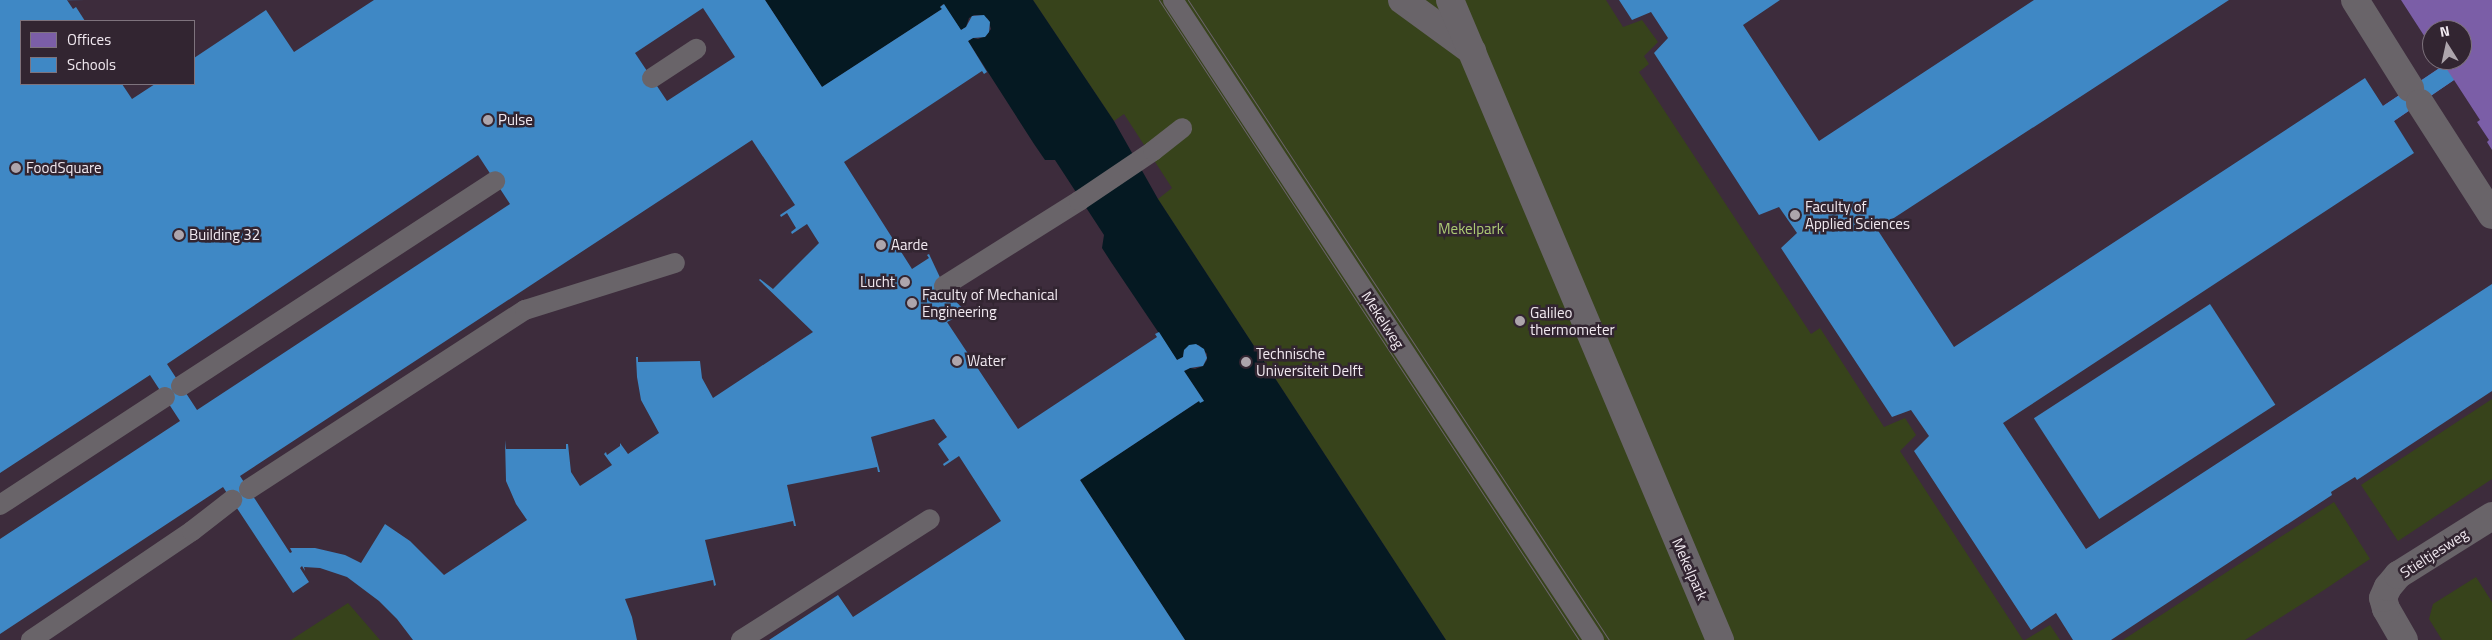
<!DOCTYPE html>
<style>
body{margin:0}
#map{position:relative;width:2492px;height:640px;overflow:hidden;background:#2f282e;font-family:"Titillium Web",sans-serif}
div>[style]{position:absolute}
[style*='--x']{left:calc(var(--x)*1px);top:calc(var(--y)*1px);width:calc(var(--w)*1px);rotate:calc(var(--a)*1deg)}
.built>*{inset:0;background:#3d2c3c}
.green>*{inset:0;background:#37431b}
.water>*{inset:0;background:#051922}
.offices>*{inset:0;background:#7b5ea7}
.schools>*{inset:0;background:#3f88c5;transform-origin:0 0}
.service>*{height:20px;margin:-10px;padding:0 10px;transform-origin:10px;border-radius:10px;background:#696469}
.pedestrian>*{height:28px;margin:-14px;padding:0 14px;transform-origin:14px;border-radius:14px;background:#696469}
.minor>*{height:28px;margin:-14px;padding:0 14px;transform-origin:14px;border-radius:14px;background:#696469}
.tram>*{height:1px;margin:-0.5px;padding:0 0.5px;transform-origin:0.5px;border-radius:0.5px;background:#6b646a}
.dots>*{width:14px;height:14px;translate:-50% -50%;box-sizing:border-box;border:2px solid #322531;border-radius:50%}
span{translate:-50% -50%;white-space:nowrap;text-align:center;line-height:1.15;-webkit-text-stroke:5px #322531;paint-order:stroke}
.poi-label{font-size:15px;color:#f1e9f0}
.left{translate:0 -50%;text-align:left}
.right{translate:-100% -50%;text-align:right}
.park-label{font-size:15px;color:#adcb74}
.street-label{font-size:15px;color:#f1e9f0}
.legend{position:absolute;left:20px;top:20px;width:175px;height:65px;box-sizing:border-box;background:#322531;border:1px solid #7e737d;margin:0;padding:6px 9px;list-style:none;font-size:15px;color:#f1e9f0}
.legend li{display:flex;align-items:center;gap:10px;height:25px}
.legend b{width:25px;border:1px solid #7e737d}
.north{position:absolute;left:2422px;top:20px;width:50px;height:50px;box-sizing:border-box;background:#322531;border:1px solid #7e737d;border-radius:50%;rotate:350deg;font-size:14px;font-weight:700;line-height:20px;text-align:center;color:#f1e9f0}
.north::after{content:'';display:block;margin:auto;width:18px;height:22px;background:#ada5ac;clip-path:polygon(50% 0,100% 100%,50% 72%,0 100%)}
</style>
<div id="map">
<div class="built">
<i style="clip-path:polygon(evenodd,0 0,2492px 0,2492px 640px,0 640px,0 0,21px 21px,194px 21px,194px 84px,21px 84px,21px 21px,0 0,2432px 30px,2462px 30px,2462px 60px,2432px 60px,2432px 30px)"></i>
</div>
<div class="green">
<i style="clip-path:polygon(1033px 0,1606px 0,1623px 27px,1642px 20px,1658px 42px,1644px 56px,1649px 64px,1639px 72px,1811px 334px,1820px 328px,1884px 427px,1905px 418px,1916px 435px,1900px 451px,2023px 640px,1446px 640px,1158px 199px,1172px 188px,1124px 114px,1114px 121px)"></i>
<i style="clip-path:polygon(2492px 399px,2492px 479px,2398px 541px,2361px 485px)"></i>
<i style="clip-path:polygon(2334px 502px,2370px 559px,2324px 590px,2245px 640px,2123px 640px)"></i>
<i style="clip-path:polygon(2476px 577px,2492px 602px,2492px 640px,2442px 640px,2429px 619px,2433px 604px)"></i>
<i style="clip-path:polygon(348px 603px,380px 640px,291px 640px)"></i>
<i style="clip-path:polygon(2050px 625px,2060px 640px,2025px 640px)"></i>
</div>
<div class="water">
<i style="clip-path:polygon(765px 0,1033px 0,1114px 121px,1158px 199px,1446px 640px,1185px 640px,1080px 480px,1199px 401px,1204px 401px,1184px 371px,1190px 368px,1195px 369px,1203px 366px,1207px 360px,1207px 354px,1199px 345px,1190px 345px,1184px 350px,1183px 357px,1177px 360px,1111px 262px,1102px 248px,1104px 235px,1055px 160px,1045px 160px,1034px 144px,968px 41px,973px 38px,978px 39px,986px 36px,991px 29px,988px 19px,981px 15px,974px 15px,969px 18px,966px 27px,961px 30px,943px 4px,940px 7px,942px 9px,822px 87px)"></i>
</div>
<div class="offices">
<i style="clip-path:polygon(2401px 0,2492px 0,2492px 150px,2487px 142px,2489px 140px,2477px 122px,2480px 120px,2454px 80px,2394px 121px,2383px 106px,2444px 65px,2440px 60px,2462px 60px,2462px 30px,2432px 30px,2432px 48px)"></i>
</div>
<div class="schools">
<i style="clip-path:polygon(evenodd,0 0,67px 0,73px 9px,76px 7px,85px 21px,21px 21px,21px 84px,122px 84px,132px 99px,155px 84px,194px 84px,194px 58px,266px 10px,294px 52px,374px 0,765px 0,822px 87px,942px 9px,940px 7px,944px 4px,961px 30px,966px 27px,972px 16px,984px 15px,990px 22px,989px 32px,985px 37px,973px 38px,968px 41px,987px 72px,984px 74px,982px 71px,844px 162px,912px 269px,929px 258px,927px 255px,929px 254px,944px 286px,954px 300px,967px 312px,947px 322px,1018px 429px,1157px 337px,1155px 334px,1159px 332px,1177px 360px,1183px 357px,1184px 350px,1189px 345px,1196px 344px,1204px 349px,1207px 358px,1203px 366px,1190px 368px,1184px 371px,1204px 401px,1200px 403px,1199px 401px,1080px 480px,1185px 640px,769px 640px,838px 595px,853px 617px,1001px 521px,959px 456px,944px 466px,943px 464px,949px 460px,938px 444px,947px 437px,934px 419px,871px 437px,880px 472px,878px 472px,877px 467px,787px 485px,796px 526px,794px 526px,793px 521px,705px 540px,716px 585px,714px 586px,713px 580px,625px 599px,632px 617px,637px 640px,413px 640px,397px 619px,379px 601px,347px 577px,320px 568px,304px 567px,305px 571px,302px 566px,300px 568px,309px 582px,293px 593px,223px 487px,0 634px,0 539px,180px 421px,150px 375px,0 473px,0 0,703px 8px,735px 57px,667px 101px,635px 53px,703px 8px,0 0,752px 140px,795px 205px,780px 215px,781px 217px,787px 213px,796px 228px,791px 232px,792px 234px,807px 224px,819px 243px,773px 289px,760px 279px,759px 280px,813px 332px,713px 398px,702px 378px,700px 361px,638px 362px,638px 357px,636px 357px,637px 377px,641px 400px,659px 433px,628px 454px,620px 443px,620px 446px,607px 455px,606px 452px,604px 454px,612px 465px,580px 486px,571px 472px,568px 444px,566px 444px,566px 449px,506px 449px,505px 440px,506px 481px,516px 504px,527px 520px,444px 575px,410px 541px,385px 524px,361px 563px,345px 555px,315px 548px,290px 548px,292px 552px,290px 553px,240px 476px,752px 140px,0 0,478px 155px,510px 204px,197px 410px,167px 364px,478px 155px)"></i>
<i style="clip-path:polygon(1619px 0,1780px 0,1743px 25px,1819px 141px,2034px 0,2229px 0,1877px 229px,1954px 347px,2365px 78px,2383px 106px,2444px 65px,2454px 80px,2394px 121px,2414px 153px,2003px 423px,2086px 549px,2492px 284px,2492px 391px,2357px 480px,2355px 477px,2331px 492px,2332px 495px,2111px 640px,2073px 640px,2056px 613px,2031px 630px,1914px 451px,1929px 436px,1911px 410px,1892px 417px,1781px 248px,1797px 233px,1779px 207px,1759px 215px,1654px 53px,1668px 38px,1651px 12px,1632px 20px)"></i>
<i style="left:2210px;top:304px;width:120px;height:210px;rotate:57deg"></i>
</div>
<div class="service">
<i style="--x:1173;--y:0;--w:766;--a:56.66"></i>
<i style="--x:652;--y:78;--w:53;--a:-33.4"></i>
<i style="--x:944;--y:286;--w:160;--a:-32.2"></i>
<i style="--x:1079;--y:201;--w:89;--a:-34"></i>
<i style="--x:1153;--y:151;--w:37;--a:-38"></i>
<i style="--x:181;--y:386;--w:375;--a:-33.1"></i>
<i style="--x:249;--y:489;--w:329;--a:-33"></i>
<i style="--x:525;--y:310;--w:157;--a:-17.4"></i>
<i style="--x:0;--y:505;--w:197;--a:-33.2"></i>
<i style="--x:31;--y:640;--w:194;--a:-34.1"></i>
<i style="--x:192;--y:531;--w:51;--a:-37.8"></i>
<i style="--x:741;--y:640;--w:224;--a:-32.6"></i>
</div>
<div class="pedestrian">
<i style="--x:1402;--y:0;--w:87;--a:36.1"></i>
<i style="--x:1450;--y:0;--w:695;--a:67.13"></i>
</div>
<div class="minor">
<i style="--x:2355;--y:0;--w:104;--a:58"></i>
<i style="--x:2420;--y:103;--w:133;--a:57.3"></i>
<i style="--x:2404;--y:640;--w:36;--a:-120"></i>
<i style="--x:2386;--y:609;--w:11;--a:-105"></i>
<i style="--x:2383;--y:598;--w:12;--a:-66"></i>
<i style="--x:2388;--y:587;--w:16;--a:-50"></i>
<i style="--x:2398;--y:575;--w:111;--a:-32.1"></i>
</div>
<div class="tram">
<i style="--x:1159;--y:0;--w:766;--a:56.73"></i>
<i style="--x:1188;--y:0;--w:766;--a:56.66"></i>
</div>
<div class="dots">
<i style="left:488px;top:120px;background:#ada5ac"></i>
<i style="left:16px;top:168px;background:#ada5ac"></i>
<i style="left:1795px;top:215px;background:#ada5ac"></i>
<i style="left:179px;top:235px;background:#ada5ac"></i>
<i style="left:881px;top:245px;background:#ada5ac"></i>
<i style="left:905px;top:282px;background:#ada5ac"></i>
<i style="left:912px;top:303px;background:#ada5ac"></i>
<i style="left:1520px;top:321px;background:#ada5ac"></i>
<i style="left:957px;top:361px;background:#ada5ac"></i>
<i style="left:1246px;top:362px;background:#ada5ac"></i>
</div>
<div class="poi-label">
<span class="left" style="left:498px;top:120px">Pulse</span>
<span class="left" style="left:26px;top:168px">FoodSquare</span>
<span class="left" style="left:1805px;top:215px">Faculty of<br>Applied Sciences</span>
<span class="left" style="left:189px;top:235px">Building 32</span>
<span class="left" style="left:891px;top:245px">Aarde</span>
<span class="right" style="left:895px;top:282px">Lucht</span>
<span class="left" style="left:922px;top:303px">Faculty of Mechanical<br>Engineering</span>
<span class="left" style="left:1530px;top:321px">Galileo<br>thermometer</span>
<span class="left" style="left:1256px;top:362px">Technische<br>Universiteit Delft</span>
<span class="left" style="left:967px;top:361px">Water</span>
</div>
<div class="park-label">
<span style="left:1471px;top:229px">Mekelpark</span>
</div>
<div class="street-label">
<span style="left:1383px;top:320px;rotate:57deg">Mekelweg</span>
<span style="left:2434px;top:553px;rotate:-33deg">Stieltjesweg</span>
<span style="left:1690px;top:569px;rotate:66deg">Mekelpark</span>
</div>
<ul class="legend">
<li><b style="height:14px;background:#7b5ea7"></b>Offices</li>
<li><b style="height:14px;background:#3f88c5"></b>Schools</li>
</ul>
<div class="north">N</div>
</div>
